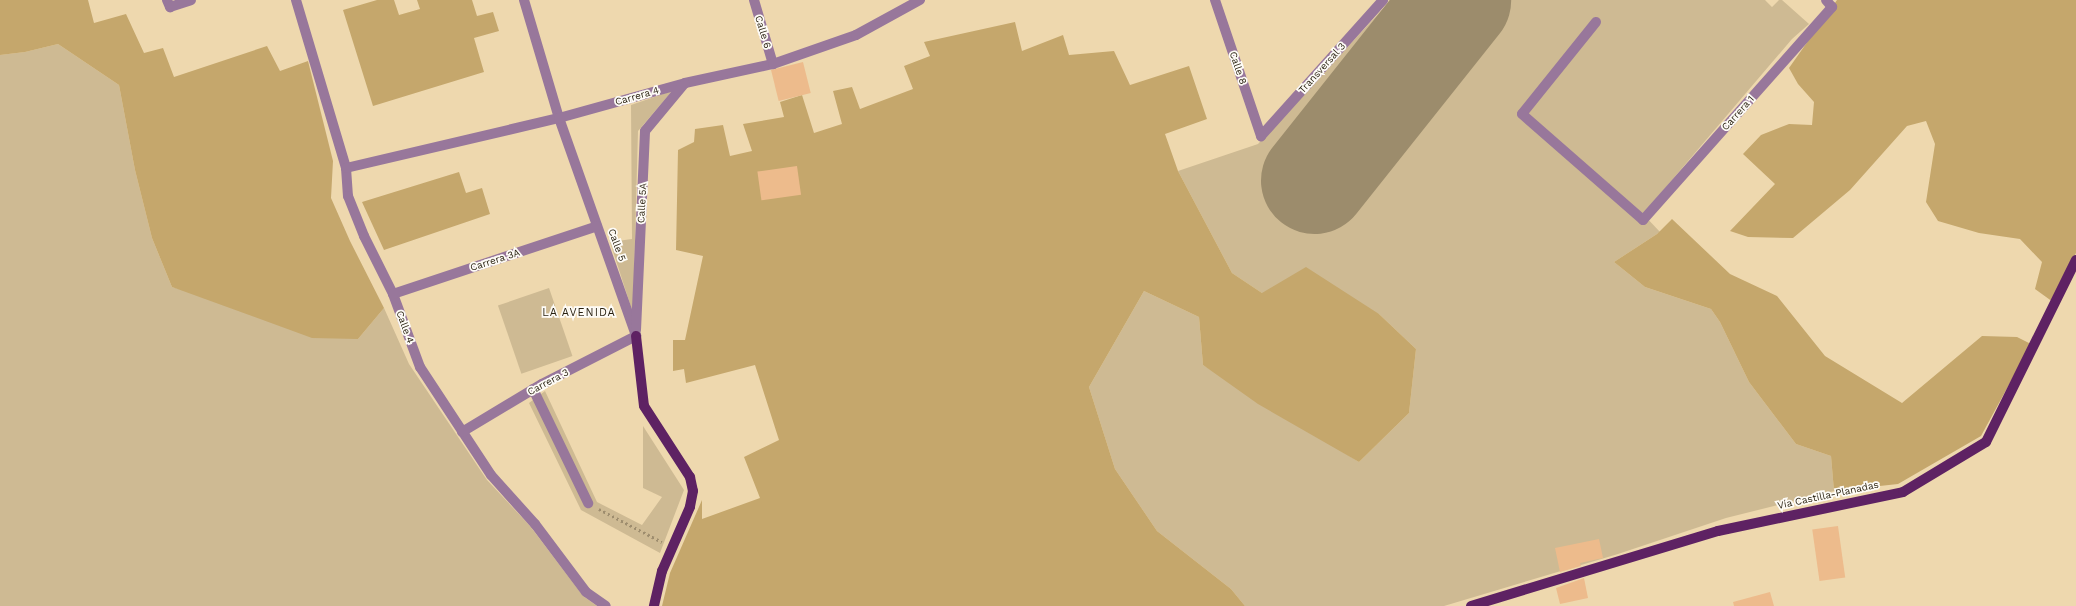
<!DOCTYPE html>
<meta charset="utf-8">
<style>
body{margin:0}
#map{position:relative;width:2076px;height:606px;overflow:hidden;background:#eed8ae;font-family:"Work Sans",sans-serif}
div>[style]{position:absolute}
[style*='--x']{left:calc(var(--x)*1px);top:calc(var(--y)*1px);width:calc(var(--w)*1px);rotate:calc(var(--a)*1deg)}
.green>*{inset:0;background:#ceba93;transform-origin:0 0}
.forest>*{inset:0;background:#c5a76c}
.runway>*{height:107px;margin:-53.5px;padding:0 53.5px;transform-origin:53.5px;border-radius:53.5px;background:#9c8c6c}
.building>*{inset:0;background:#edbb8c;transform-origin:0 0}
.path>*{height:2.5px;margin-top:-1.25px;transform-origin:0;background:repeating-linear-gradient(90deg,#9e8d6e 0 2px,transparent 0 5px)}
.minor>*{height:10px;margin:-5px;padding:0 5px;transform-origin:5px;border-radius:5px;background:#98779b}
.major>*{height:10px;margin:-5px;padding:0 5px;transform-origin:5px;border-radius:5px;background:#5e2263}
span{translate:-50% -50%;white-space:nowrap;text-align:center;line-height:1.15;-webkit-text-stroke:3.5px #fefcf7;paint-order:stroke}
.street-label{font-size:10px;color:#271f0e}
.neighbourhood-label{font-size:11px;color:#271f0e;letter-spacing:1px}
</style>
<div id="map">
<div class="green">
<i style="clip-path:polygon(1391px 0,1765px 0,1772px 7px,1779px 0,1782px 0,1809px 24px,1792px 39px,1643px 214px,1660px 232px,1614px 262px,1645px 287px,1711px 309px,1720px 322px,1749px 382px,1796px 444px,1831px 456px,1834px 491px,1726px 518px,1618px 554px,1444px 606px,1245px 606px,1231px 589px,1157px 531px,1115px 469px,1089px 387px,1144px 291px,1199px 317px,1203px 365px,1359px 462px,1409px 413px,1416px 349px,1379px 314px,1262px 293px,1232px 273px,1178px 171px,1258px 144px)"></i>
<i style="clip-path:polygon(58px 44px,119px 85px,135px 170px,152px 238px,172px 287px,358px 339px,384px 308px,409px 364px,487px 480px,530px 526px,583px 596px,597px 606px,0 606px,0 55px,25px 52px)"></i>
<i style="clip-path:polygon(672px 91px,638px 131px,633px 313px,610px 242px,632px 239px,631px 105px)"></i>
<i style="left:549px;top:288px;width:72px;height:54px;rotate:71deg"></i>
<i style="clip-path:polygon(545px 391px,597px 502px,642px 525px,662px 497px,643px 488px,643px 426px,684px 490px,660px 553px,581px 510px,529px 403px)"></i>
</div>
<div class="forest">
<i style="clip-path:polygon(0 0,88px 0,94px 23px,126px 14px,144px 53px,163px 48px,174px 77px,267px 46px,280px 71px,308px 61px,333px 161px,331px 198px,350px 241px,384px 308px,358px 339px,312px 338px,172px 287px,152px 238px,135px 170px,119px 85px,58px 44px,25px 52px,0 55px)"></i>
<i style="clip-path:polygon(377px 0,394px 0,399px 15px,420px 9px,417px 0,472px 0,477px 16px,493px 12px,499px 31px,474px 38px,484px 72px,373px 106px,343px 10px)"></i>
<i style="clip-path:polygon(1837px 0,2076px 0,2076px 253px,2053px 302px,2035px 289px,2042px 262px,2020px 239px,1979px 233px,1938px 221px,1926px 202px,1935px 144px,1926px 121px,1907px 126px,1850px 190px,1793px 238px,1748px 237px,1730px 231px,1775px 184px,1743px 154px,1761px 135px,1789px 124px,1812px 125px,1814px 102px,1798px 84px,1789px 68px)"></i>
<i style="clip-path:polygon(1015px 22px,1022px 51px,1063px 35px,1069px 55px,1114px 51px,1130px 85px,1189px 66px,1207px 119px,1165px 134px,1178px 171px,1232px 273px,1262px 293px,1306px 267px,1379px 314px,1416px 349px,1409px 413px,1359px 462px,1258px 404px,1203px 365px,1199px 317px,1144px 291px,1089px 387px,1115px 469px,1157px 531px,1231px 589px,1245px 606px,662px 606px,670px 573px,702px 500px,702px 519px,760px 498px,744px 457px,779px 440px,755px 365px,686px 383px,684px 369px,673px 371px,673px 340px,685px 340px,703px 256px,676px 250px,678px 150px,694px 142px,695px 129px,723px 125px,730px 156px,752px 151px,743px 124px,784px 117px,780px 102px,802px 95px,814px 133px,842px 124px,833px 91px,852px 87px,860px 109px,913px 89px,904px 66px,930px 56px,924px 42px)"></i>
<i style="clip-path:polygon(459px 172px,466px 193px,482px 188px,490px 214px,384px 250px,362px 202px)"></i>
<i style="clip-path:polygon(1672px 219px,1730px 274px,1777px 296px,1825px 356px,1902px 403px,1982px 336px,2017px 337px,2031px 344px,1981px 436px,1898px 484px,1834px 491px,1831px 456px,1796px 444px,1749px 382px,1720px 322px,1711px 309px,1645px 287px,1614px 262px,1657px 234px)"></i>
</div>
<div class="runway">
<i style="--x:1314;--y:180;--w:230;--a:-51.5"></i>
</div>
<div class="building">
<i style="left:803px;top:62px;width:32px;height:33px;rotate:76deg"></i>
<i style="left:797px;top:166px;width:29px;height:40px;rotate:82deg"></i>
<i style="left:1838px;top:526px;width:52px;height:26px;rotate:82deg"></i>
<i style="clip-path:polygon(1599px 539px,1603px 558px,1580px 563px,1581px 566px,1560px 572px,1555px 548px)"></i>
<i style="clip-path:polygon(1584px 578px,1588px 598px,1560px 604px,1556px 588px)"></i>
<i style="clip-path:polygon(1770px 592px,1774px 606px,1734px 606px,1733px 602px)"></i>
</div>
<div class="path">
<i style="--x:599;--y:509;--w:71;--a:27.6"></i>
</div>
<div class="minor">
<i style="--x:167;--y:0;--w:8;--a:67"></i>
<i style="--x:170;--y:7;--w:22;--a:-18"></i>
<i style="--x:296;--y:0;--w:175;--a:73.4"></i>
<i style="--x:346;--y:168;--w:28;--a:86"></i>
<i style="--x:348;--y:196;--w:43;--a:68.2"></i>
<i style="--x:364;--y:236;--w:65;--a:63.4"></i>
<i style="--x:393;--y:294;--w:78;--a:69.7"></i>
<i style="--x:420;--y:367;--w:129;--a:56.7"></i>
<i style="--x:491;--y:475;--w:66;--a:48.1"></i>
<i style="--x:535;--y:524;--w:85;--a:53.1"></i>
<i style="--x:586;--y:592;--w:24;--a:35"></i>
<i style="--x:524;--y:0;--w:123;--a:73.5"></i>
<i style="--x:559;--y:118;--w:231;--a:70.5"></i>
<i style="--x:754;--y:0;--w:67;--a:73.5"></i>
<i style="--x:1215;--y:0;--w:144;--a:71.3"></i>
<i style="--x:1261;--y:136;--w:183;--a:-48.1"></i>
<i style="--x:1596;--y:22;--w:118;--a:128.8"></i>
<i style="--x:1522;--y:114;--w:161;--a:41.2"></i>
<i style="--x:1643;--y:220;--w:285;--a:-48.4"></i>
<i style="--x:1832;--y:7;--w:9;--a:-131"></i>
<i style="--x:346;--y:168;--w:219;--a:-13.2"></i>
<i style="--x:559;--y:118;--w:131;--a:-15.5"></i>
<i style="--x:685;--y:83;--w:90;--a:-12.2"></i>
<i style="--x:773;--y:64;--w:88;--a:-19.3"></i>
<i style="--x:856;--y:35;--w:73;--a:-28.7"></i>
<i style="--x:393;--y:294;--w:215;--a:-18.4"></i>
<i style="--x:636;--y:330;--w:199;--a:-87.4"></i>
<i style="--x:645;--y:131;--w:62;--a:-50.2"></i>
<i style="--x:533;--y:389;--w:127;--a:64.2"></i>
<i style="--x:462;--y:432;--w:93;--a:-31"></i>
<i style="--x:542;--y:384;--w:106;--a:-27.1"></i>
</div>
<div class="major">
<i style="--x:636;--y:336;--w:70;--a:83.5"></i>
<i style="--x:644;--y:406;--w:85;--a:57.1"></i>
<i style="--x:690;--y:477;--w:14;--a:78"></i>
<i style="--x:693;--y:491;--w:16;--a:101"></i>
<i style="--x:690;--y:507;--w:70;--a:113.6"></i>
<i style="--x:662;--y:571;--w:36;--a:103"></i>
<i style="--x:1471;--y:606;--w:258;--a:-16.9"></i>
<i style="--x:1718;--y:531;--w:189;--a:-11.9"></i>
<i style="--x:1903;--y:492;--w:97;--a:-31.1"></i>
<i style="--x:1986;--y:442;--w:203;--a:-63.7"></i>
</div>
<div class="street-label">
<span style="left:763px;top:32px;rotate:73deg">Calle 6</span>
<span style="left:1238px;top:68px;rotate:71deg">Calle 8</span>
<span style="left:1322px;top:68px;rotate:-48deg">Transversal 3</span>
<span style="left:637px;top:96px;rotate:-16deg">Carrera 4</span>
<span style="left:1738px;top:113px;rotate:-48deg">Carrera 1</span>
<span style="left:642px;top:203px;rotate:-87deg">Calle 5A</span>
<span style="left:617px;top:245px;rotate:70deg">Calle 5</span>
<span style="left:495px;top:260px;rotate:-18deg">Carrera 3A</span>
<span style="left:405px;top:327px;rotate:70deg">Calle 4</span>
<span style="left:548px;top:382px;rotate:-28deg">Carrera 3</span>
<span style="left:1828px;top:495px;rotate:-12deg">Vía Castilla-Planadas</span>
</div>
<div class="neighbourhood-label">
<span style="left:579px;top:313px">LA AVENIDA</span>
</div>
</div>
